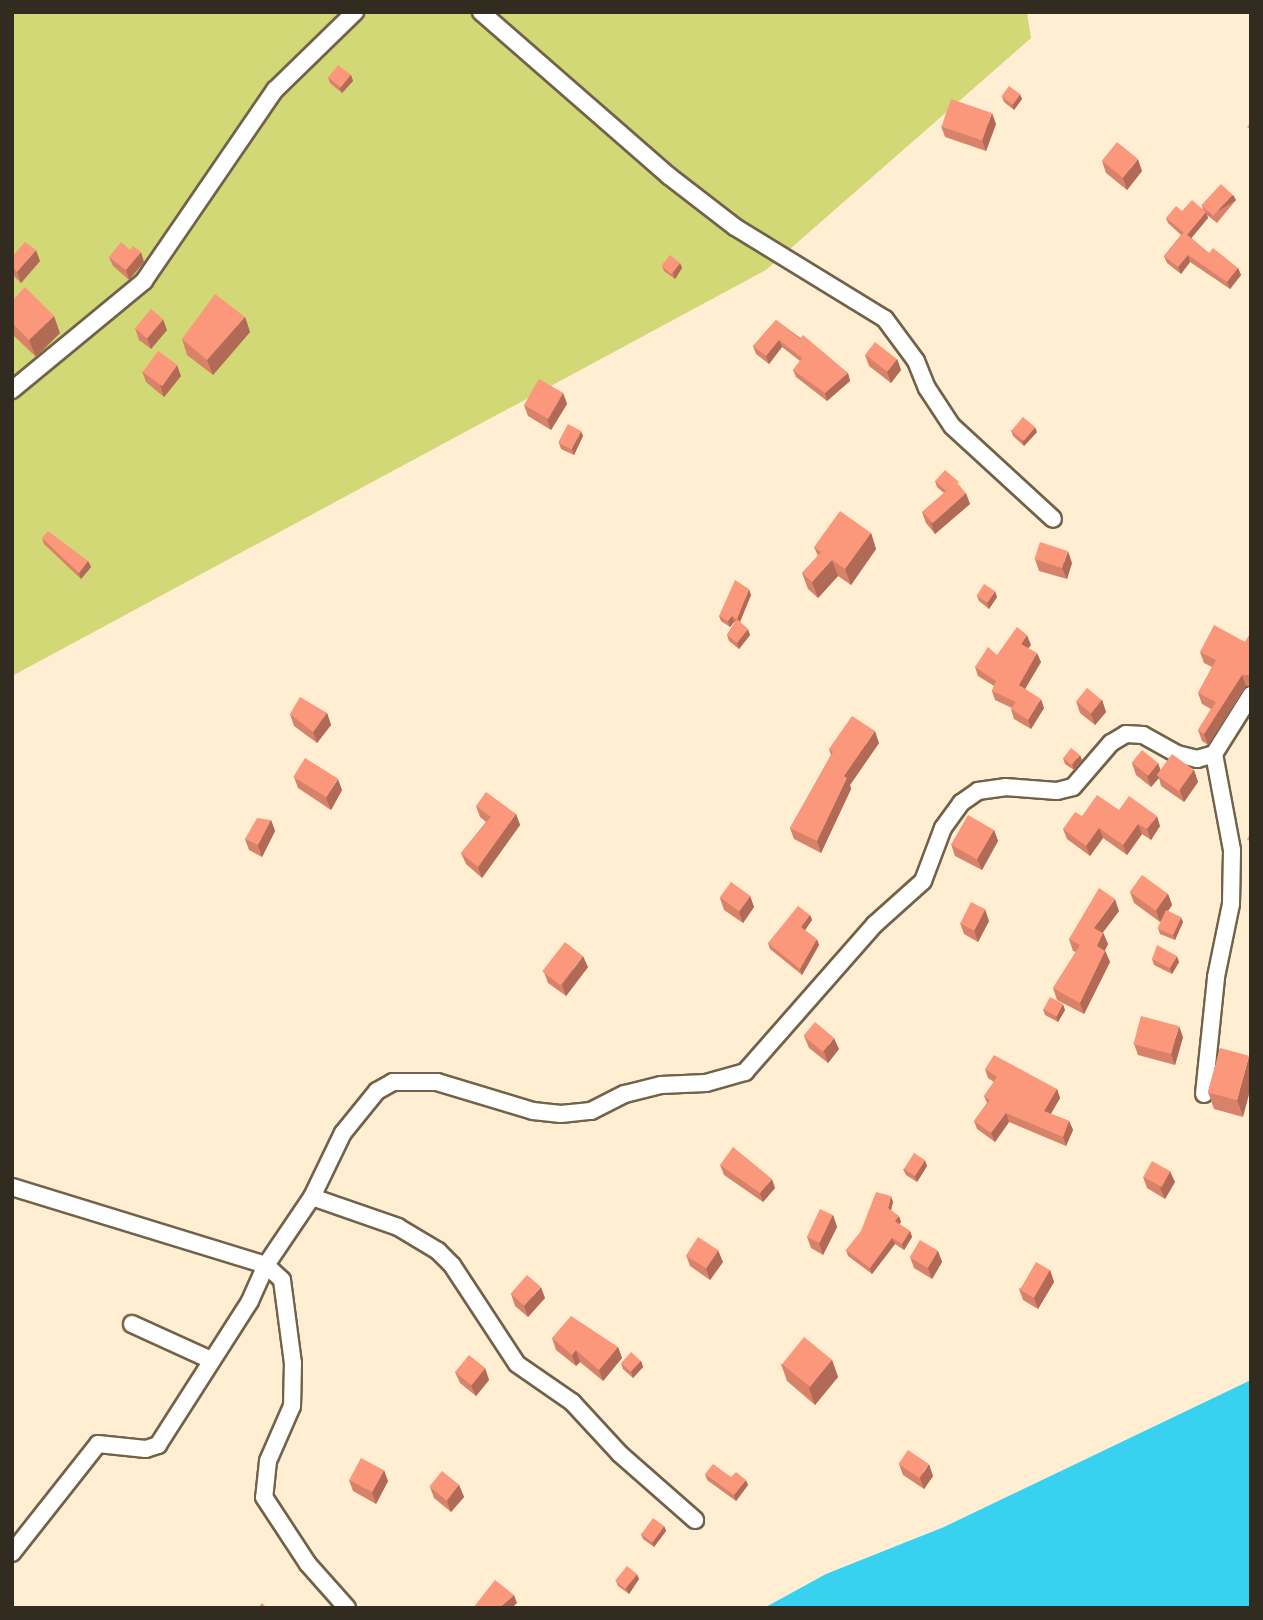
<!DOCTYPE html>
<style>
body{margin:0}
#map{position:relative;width:1263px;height:1620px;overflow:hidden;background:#ffeed2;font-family:"Golos Text",sans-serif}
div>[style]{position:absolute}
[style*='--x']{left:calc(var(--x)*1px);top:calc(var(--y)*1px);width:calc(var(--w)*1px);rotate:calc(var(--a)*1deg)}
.green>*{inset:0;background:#d1d875}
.water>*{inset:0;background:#39d1f0}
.roads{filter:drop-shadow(2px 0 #71634a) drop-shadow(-2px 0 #71634a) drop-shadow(0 2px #71634a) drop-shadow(0 -2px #71634a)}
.minor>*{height:16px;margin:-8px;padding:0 8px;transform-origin:8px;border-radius:8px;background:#fff}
.wall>*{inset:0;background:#d88269}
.shaded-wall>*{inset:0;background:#b06a55;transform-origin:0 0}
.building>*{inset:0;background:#fb977a;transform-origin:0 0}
span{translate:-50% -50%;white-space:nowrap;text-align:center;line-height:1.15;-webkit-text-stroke:5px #fff;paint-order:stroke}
.frame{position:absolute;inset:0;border:14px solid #312b20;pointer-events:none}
</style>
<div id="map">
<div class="green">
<i style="clip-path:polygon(12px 12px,1027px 12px,1031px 38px,766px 270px,12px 676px)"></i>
</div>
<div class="water">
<i style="clip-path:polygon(1251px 1380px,1251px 1608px,764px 1608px,826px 1574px,944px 1527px)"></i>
</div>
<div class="roads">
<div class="minor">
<i style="--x:481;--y:12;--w:249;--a:41.1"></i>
<i style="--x:669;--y:176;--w:83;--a:37.7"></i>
<i style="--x:735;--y:227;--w:176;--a:31.5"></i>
<i style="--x:885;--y:319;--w:52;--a:53.6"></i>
<i style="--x:916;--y:361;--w:29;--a:68"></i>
<i style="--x:927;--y:388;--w:45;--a:56.7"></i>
<i style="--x:952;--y:426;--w:137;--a:42.6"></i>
<i style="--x:12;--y:390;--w:171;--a:-39.5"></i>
<i style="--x:144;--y:281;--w:232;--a:-55.6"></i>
<i style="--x:275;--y:90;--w:112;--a:-44.3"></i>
<i style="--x:1204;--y:1094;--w:118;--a:-84.1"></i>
<i style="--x:1216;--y:977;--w:75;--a:-78.4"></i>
<i style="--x:1231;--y:904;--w:54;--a:-88.9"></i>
<i style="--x:1232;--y:850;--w:98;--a:-100.6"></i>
<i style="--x:12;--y:1187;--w:266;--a:17.1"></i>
<i style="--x:266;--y:1265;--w:82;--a:-55.9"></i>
<i style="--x:312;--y:1197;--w:71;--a:-64.2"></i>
<i style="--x:343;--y:1133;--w:54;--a:-51"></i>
<i style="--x:377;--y:1091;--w:18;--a:-29"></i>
<i style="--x:393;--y:1082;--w:44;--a:0"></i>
<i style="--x:437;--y:1082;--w:100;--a:16.8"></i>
<i style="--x:533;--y:1111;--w:28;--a:6"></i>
<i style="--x:561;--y:1114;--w:30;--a:-6"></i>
<i style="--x:591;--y:1111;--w:38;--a:-27"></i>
<i style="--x:625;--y:1094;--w:37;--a:-14"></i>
<i style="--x:661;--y:1085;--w:45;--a:-2.5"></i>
<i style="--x:706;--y:1083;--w:41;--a:-15.8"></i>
<i style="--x:745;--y:1072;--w:196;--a:-48.7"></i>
<i style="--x:874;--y:925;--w:66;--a:-41.9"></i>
<i style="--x:923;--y:881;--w:57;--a:-69.3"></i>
<i style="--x:943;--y:828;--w:31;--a:-54"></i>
<i style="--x:961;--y:803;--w:21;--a:-35"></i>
<i style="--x:978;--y:791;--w:27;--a:-8"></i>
<i style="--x:1005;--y:787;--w:52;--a:4.4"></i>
<i style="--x:1057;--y:791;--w:16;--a:-14"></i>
<i style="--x:1073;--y:787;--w:58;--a:-49.2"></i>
<i style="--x:1111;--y:743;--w:17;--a:-31"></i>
<i style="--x:1126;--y:734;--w:17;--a:3"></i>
<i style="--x:1143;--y:735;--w:39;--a:29"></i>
<i style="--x:1177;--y:754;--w:21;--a:14"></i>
<i style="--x:1197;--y:759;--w:18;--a:-16"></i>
<i style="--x:1214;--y:754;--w:70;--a:-57.9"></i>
<i style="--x:312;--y:1197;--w:91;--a:19.2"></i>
<i style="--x:398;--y:1227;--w:47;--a:31"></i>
<i style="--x:438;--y:1251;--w:20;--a:45"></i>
<i style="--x:452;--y:1265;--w:118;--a:56.7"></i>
<i style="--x:517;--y:1364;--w:67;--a:34.6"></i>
<i style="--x:572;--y:1402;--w:71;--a:47.3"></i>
<i style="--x:620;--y:1454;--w:100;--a:41.3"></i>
<i style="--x:132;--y:1324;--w:87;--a:24.5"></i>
<i style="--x:12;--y:1553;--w:139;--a:-51.7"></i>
<i style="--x:98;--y:1444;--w:48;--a:5.9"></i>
<i style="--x:146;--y:1449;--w:13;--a:-18"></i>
<i style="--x:158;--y:1445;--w:171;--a:-57.4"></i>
<i style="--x:250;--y:1301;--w:39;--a:-66"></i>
<i style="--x:266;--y:1265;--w:22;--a:43"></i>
<i style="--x:282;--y:1280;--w:84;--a:82.5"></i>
<i style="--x:293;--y:1363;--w:43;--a:91.3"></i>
<i style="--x:292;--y:1406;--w:60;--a:113.6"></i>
<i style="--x:268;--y:1461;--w:36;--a:96"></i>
<i style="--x:264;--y:1497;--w:80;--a:56.7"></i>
<i style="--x:308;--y:1564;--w:59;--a:48.4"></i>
</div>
</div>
<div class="wall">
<i style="clip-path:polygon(351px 75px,353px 81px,342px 93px,330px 83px,328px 77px)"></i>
<i style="clip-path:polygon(1002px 97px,1022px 99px,1014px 110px,1004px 102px)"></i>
<i style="clip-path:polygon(996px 124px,986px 151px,945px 137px,941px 126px)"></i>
<i style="clip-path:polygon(1102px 161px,1142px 171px,1127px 190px,1106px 173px)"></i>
<i style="clip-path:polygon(1233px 195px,1236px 200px,1217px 223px,1207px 215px,1208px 218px,1191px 238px,1209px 253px,1238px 268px,1241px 275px,1230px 289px,1190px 262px,1181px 274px,1167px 263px,1164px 256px,1181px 235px,1168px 223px,1166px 218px,1182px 211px,1203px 209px,1202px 206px)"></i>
<i style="clip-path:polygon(130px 250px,144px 262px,129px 280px,113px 266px,109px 257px)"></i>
<i style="clip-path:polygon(12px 257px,40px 261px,21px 283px,12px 274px)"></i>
<i style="clip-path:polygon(680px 263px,682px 268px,675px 279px,664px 271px,662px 266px)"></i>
<i style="clip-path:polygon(12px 301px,60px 333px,36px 357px,12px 334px)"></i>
<i style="clip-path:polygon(245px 317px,250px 332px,213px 375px,187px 355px,182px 339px)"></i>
<i style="clip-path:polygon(776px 320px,848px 373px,850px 381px,827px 401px,796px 377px,793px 370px,800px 361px,782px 347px,769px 364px,756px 354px,753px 346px)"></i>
<i style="clip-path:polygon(135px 328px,167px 330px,151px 349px,139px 340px)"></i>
<i style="clip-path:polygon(865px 355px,897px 359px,901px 370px,891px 383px,869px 366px)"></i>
<i style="clip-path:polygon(142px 371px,181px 376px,164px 397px,146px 382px)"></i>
<i style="clip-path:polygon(563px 393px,567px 404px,551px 430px,528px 416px,524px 405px)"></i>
<i style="clip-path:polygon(1011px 430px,1037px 432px,1024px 446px,1013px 436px)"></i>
<i style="clip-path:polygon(583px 436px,574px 455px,561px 449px,559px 443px)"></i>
<i style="clip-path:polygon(935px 481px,960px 486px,970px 504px,935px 534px,926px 523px,922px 512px,944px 493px,937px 487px)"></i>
<i style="clip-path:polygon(871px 533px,876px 549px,851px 585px,838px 576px,818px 598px,808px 589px,802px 573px,818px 556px,814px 547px)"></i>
<i style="clip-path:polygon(42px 538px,88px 561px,91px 567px,81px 579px,44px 544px)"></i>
<i style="clip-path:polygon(1035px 559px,1072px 563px,1067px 579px,1039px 571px)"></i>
<i style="clip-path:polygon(751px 595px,740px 622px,750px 635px,739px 649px,729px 641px,727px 635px,735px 622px,734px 622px,730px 627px,721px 621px,719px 616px)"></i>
<i style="clip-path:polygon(977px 596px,997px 597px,989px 609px,979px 601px)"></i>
<i style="clip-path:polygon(1251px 636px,1251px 686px,1246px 686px,1208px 745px,1202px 741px,1198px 730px,1211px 709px,1202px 704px,1198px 693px,1212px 667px,1204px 663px,1200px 652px,1245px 642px)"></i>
<i style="clip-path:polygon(1031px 645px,1028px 648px,1041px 662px,1025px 689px,1044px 708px,1031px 729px,1014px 719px,1011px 709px,1012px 708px,995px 700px,992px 691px,994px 686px,978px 676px,975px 667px,997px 655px)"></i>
<i style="clip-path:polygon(1102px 700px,1106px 712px,1095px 725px,1080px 713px,1076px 701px)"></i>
<i style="clip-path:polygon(327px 713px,331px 725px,317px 743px,294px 726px,290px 714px)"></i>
<i style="clip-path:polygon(879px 743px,850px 785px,851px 789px,821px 853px,794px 839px,790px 828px,831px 755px,829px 749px)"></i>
<i style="clip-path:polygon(1063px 758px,1082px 760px,1074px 770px,1065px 764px)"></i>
<i style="clip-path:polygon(1132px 763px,1158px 763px,1160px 770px,1194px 770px,1198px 782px,1184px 802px,1161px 786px,1159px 778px,1151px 787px,1136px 775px)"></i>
<i style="clip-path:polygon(294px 777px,342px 790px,331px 810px,298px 788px)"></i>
<i style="clip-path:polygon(476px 806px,516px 814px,520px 825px,482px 878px,466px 864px,461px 853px,486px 822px,480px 817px)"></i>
<i style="clip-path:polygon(1119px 810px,1160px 826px,1151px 840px,1142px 834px,1127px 855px,1103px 838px,1090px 856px,1067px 839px,1063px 829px,1082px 816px)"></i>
<i style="clip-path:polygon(271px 820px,275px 831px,262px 857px,249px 850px,245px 839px)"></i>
<i style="clip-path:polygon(994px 830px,998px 841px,982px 870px,955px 856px,951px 844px)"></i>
<i style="clip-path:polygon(1130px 892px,1168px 894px,1172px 905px,1168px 911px,1183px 922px,1175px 940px,1160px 934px,1158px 928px,1162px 919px,1160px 922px,1134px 903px)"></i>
<i style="clip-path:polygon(750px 896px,754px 907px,743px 923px,724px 910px,720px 898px)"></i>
<i style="clip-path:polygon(1119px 911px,1103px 932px,1108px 944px,1105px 950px,1110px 962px,1084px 1014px,1057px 1000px,1053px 988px,1076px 952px,1073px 951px,1069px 939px)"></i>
<i style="clip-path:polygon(810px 915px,812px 920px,805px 930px,819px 945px,802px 975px,770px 949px,768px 943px)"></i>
<i style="clip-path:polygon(989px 921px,978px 942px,964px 934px,960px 923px)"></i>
<i style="clip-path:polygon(1152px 959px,1179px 962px,1172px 974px,1154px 965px)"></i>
<i style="clip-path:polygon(588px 967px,566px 996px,548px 983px,544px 972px)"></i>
<i style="clip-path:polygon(1043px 1009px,1065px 1010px,1058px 1022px,1045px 1015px)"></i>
<i style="clip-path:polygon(804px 1036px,839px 1049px,828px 1063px,809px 1048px)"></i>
<i style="clip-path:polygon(1183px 1037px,1175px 1065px,1138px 1055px,1134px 1044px)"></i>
<i style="clip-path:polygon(1220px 1048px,1243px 1117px,1214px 1109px,1208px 1092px)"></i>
<i style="clip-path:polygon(985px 1069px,1057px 1089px,1060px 1098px,1051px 1114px,1069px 1121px,1073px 1130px,1066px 1146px,1009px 1122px,995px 1142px,977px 1129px,974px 1121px,987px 1103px,984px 1096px,994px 1082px,988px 1078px)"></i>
<i style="clip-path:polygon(720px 1165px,775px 1188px,763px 1202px,724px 1175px)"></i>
<i style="clip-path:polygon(927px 1166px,917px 1182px,906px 1175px,903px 1169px)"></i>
<i style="clip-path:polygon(1143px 1177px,1175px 1182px,1165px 1199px,1147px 1188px)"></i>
<i style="clip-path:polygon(893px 1202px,891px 1210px,901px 1222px,899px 1224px,910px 1231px,912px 1237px,904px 1250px,895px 1244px,872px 1274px,848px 1256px,846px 1250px)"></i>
<i style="clip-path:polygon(833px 1215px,837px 1227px,823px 1255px,811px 1248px,807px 1237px)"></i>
<i style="clip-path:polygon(938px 1251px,942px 1262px,932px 1279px,914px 1268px,910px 1257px)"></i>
<i style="clip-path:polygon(686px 1255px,723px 1262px,710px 1280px,690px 1266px)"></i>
<i style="clip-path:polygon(1050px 1270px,1054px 1282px,1038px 1309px,1023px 1300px,1019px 1289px)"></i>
<i style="clip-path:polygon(511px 1294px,545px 1298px,528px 1317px,515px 1306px)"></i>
<i style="clip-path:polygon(552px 1338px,618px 1347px,622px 1358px,603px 1381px,580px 1362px,576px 1366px,556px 1350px)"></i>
<i style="clip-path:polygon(832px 1360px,838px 1377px,815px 1405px,787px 1381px,781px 1364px)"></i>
<i style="clip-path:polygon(641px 1361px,643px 1367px,633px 1378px,623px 1369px,621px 1363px)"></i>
<i style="clip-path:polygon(485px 1368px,489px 1380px,476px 1396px,460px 1383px,455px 1372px)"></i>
<i style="clip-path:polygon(899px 1464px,933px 1476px,924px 1489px,903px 1475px)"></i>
<i style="clip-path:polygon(705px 1474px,731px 1477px,748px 1485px,736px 1501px,707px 1480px)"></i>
<i style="clip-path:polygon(349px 1480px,388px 1481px,376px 1504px,353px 1491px)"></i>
<i style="clip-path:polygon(459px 1485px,464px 1497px,451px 1512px,434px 1498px,430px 1487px)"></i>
<i style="clip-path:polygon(664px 1526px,666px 1531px,654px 1547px,643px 1539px,641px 1534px)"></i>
<i style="clip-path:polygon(639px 1579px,629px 1594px,618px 1586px,616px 1581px)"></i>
</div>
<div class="shaded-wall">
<i style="clip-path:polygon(351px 75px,353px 81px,342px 93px,340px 88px)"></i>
<i style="clip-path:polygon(1020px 94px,1022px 99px,1014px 110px,1012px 104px)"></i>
<i style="clip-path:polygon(992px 113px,996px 124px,986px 151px,982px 140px)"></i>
<i style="clip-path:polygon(1138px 159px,1142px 171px,1127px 190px,1123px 178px)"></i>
<i style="left:1233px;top:195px;width:6px;height:30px;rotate:59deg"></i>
<i style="clip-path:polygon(1206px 212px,1208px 218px,1189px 241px,1186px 236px)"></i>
<i style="clip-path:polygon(36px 250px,40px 261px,21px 283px,17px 272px)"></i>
<i style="clip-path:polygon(141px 252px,144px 262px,129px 280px,126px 270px)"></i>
<i style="clip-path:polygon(1188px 255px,1190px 262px,1181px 274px,1178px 267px)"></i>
<i style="clip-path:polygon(680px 263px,682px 268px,675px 279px,673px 273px)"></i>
<i style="clip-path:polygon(1238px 268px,1241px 275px,1230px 289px,1227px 282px)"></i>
<i style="clip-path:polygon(54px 316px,60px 333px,36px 357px,29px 340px)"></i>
<i style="clip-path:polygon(245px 317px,250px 332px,213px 375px,207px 360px)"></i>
<i style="clip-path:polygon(163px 319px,167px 330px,151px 349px,147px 338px)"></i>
<i style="clip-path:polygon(779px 340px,782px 347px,769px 364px,766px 356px)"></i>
<i style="clip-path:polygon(897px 359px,901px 370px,891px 383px,887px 372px)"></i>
<i style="clip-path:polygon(177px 365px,181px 376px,164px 397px,160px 385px)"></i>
<i style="clip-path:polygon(848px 373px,850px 381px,827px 401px,825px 393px)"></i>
<i style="clip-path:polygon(563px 393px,567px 404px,551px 430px,547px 419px)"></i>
<i style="clip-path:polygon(1035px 427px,1037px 432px,1024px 446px,1022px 440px)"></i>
<i style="clip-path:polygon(581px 431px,583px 436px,574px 455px,572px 449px)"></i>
<i style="clip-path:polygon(966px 493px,970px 504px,935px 534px,931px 523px)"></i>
<i style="clip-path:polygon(871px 533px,876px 549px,851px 585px,845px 569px)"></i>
<i style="clip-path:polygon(1068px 551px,1072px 563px,1067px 579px,1062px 568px)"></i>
<i style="clip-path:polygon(832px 560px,838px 576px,818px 598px,812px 582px)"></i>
<i style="clip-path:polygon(88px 561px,91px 567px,81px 579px,79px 573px)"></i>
<i style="clip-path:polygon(749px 589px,751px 595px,739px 624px,737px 619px)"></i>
<i style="clip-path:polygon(995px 591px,997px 597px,989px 609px,987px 603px)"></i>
<i style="clip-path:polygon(732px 616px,734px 622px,730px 627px,728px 621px)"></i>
<i style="clip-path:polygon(748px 629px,750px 635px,739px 649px,737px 643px)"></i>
<i style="clip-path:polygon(1027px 635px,1031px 645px,1024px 653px,1021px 644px)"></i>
<i style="clip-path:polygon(1037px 653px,1041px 662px,1022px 694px,1019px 685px)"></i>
<i style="clip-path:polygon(1242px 675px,1246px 686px,1208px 745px,1204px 734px)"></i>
<i style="clip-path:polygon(1041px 699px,1044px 708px,1031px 729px,1028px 720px)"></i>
<i style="clip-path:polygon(1102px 700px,1106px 712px,1095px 725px,1091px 714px)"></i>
<i style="clip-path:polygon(327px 713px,331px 725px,317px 743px,313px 732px)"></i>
<i style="clip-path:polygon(875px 731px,879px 743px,850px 785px,851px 789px,821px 853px,817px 841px,844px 776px)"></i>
<i style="clip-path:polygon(1080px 755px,1082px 760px,1074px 770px,1072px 764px)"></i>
<i style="clip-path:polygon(1158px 763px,1162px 774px,1157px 775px,1159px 778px,1151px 787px,1147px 776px)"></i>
<i style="clip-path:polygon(1194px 770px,1198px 782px,1184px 802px,1180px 790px)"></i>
<i style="clip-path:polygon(338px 779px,342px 790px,331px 810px,326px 798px)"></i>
<i style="clip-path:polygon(516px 814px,520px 825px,482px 878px,478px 867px)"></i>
<i style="clip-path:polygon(1157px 816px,1160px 826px,1151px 840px,1147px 829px)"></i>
<i style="clip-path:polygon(271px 820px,275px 831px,262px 857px,258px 845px)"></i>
<i style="clip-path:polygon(1138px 824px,1142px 834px,1127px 855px,1123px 845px)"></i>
<i style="clip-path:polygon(1099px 828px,1103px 838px,1090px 856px,1086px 846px)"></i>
<i style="clip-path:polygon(994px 830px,998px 841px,982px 870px,977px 859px)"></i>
<i style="clip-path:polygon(1168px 894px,1172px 905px,1160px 922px,1156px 910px)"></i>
<i style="clip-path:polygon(750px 896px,754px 907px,743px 923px,739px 912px)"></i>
<i style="clip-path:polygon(1115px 899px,1119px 911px,1098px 939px,1094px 928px)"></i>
<i style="clip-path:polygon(985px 909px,989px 921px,978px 942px,974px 930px)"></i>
<i style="clip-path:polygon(810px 915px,812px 920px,803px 933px,801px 927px)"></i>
<i style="clip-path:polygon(1181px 917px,1183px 922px,1175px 940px,1173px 935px)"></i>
<i style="clip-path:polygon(1103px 933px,1108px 944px,1101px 958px,1097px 946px)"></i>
<i style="clip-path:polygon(817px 939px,819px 945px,802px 975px,800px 969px)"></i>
<i style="clip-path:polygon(1105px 951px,1110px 962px,1084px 1014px,1080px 1003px)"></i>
<i style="clip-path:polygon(583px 956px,588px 967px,566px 996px,562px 985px)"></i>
<i style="clip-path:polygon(1177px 956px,1179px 962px,1172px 974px,1170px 968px)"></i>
<i style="clip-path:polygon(1063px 1004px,1065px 1010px,1058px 1022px,1056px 1016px)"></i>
<i style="clip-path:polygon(1179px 1026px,1183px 1037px,1175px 1065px,1171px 1054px)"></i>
<i style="clip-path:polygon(834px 1038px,839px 1049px,828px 1063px,824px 1051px)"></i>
<i style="clip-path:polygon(1249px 1056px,1251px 1062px,1251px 1087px,1243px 1117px,1237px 1100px)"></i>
<i style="clip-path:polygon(1057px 1089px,1060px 1098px,1047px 1120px,1044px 1111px)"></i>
<i style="clip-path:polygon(1006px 1113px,1009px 1122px,995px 1142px,991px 1133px)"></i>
<i style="clip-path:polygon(1069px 1121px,1073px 1130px,1066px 1146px,1063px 1137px)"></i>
<i style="clip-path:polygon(925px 1160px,927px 1166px,917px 1182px,915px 1176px)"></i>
<i style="clip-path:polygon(1170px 1171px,1175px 1182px,1165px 1199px,1160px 1188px)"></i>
<i style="clip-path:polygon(772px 1179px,775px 1188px,763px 1202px,760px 1193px)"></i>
<i style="clip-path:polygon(891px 1196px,893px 1202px,890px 1214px,888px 1208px)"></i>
<i style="clip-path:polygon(833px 1215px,837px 1227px,823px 1255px,819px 1243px)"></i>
<i style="clip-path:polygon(899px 1216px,901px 1222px,897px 1227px,895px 1221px)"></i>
<i style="clip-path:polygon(910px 1231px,912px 1237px,904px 1250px,902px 1244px)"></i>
<i style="clip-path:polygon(892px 1238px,895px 1244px,872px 1274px,870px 1268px)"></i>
<i style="clip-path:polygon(718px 1250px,723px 1262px,710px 1280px,706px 1269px)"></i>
<i style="clip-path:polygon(938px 1251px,942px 1262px,932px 1279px,928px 1268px)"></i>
<i style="clip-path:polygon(1050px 1270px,1054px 1282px,1038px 1309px,1034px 1298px)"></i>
<i style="clip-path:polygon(541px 1287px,545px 1298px,528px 1317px,524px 1306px)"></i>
<i style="clip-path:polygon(618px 1347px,622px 1358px,603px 1381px,599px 1370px)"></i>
<i style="clip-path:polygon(576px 1350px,580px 1362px,576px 1366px,572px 1355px)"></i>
<i style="clip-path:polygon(832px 1360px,838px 1377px,815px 1405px,809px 1388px)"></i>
<i style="clip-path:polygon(641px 1361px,643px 1367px,633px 1378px,631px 1372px)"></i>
<i style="clip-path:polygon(485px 1368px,489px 1380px,476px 1396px,471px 1385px)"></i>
<i style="clip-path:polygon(929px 1464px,933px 1476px,924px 1489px,920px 1478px)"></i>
<i style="clip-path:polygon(384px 1470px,388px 1481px,376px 1504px,372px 1492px)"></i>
<i style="clip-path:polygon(746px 1480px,748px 1485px,736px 1501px,734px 1495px)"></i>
<i style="clip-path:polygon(459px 1485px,464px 1497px,451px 1512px,447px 1501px)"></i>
<i style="clip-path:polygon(664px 1526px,666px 1531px,654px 1547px,652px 1542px)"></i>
<i style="clip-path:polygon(637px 1574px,639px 1579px,629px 1594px,626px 1588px)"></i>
<i style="clip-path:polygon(514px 1595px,517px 1603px,512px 1608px,499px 1608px)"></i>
</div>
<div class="building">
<i style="left:338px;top:65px;width:16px;height:16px;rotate:38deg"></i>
<i style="left:1009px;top:86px;width:14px;height:13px;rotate:36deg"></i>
<i style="left:951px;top:99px;width:43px;height:29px;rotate:19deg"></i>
<i style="clip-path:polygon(1251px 122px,1251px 130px,1247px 127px)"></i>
<i style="left:1117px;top:142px;width:27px;height:24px;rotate:39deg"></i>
<i style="left:1221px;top:184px;width:16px;height:29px;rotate:43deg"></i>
<i style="clip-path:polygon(1192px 200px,1206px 212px,1187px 235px,1166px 218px,1176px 206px,1182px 211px)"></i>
<i style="clip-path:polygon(1184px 232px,1209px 253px,1213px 248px,1238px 268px,1227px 282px,1188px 255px,1178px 267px,1164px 256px)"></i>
<i style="clip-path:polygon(25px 242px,36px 250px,17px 272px,12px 267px,12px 257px)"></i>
<i style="clip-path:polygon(121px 242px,130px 250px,133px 246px,141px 252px,126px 270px,109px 257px)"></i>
<i style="left:670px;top:255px;width:13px;height:14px;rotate:39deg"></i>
<i style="clip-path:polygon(25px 287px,54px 316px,29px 340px,12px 323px,12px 301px)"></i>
<i style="clip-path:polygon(215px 294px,245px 317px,207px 360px,182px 339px)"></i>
<i style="left:151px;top:309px;width:16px;height:25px;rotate:40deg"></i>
<i style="clip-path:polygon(776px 320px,800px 339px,803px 335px,848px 373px,825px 393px,793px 370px,802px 358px,779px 340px,766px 356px,753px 346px)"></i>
<i style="left:875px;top:342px;width:28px;height:16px;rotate:38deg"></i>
<i style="left:158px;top:351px;width:24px;height:26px;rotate:36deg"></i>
<i style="left:539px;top:379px;width:28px;height:30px;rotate:30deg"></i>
<i style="left:1023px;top:417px;width:16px;height:18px;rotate:40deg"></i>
<i style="left:568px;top:424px;width:15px;height:21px;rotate:28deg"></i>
<i style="clip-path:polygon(945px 470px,959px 482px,957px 484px,956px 482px,946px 491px,935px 481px)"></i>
<i style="left:956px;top:482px;width:15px;height:45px;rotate:48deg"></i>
<i style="clip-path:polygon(840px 511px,871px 533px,845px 569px,832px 560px,812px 582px,802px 573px,821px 552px,814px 547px)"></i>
<i style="clip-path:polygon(48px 531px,88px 561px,79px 573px,42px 538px)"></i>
<i style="left:1040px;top:542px;width:29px;height:18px;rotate:18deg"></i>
<i style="clip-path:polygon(735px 580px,749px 589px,737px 619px,732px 616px,728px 621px,719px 616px)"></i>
<i style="left:984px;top:584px;width:13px;height:14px;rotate:32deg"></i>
<i style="clip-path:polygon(737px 619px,748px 629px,737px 643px,727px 635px)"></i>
<i style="clip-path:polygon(1214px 625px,1245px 642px,1249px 635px,1251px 636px,1251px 675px,1242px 675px,1204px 734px,1198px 730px,1216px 702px,1198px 693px,1216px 660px,1200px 652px)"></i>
<i style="clip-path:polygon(1017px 627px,1027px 635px,1021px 644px,1037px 653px,1019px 685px,1041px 699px,1028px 720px,1011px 709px,1016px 702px,992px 691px,996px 681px,975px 667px,988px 647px,997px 655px)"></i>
<i style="left:1087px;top:688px;width:19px;height:17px;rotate:39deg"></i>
<i style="clip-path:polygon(300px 697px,327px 713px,313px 732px,290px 714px)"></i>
<i style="clip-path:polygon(852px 716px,875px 731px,844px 776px,847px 778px,817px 841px,790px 828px,833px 752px,829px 749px)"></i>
<i style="left:1071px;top:748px;width:11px;height:13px;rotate:38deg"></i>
<i style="left:1142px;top:750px;width:21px;height:16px;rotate:39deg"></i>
<i style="left:1172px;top:754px;width:27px;height:26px;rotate:36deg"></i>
<i style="left:305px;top:758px;width:39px;height:22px;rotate:32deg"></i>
<i style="clip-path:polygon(486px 792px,516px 814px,478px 867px,461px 853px,491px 817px,476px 806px)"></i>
<i style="clip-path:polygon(1097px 795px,1119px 810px,1129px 796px,1157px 816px,1147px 829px,1138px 824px,1123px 845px,1099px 828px,1086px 846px,1063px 829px,1075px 812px,1082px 816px)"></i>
<i style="left:968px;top:815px;width:30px;height:34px;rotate:30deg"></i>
<i style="clip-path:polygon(257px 818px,271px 820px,258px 845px,245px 839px)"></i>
<i style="clip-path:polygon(1251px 831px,1251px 841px,1247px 840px)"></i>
<i style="left:1142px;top:875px;width:32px;height:21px;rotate:36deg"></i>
<i style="left:731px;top:882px;width:24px;height:19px;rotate:36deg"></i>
<i style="clip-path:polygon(1099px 888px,1115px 899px,1094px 928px,1103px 933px,1097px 946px,1105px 951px,1080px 1003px,1053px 988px,1080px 945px,1069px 939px)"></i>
<i style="left:971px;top:902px;width:16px;height:24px;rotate:27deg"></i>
<i style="clip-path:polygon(798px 906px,810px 915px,801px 927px,817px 939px,800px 969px,768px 943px)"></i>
<i style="left:1166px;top:910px;width:17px;height:20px;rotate:25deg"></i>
<i style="left:565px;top:942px;width:23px;height:37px;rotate:38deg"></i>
<i style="clip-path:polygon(1157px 945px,1177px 956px,1170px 968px,1152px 959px)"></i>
<i style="left:1050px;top:997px;width:15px;height:14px;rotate:28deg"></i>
<i style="left:1141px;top:1016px;width:39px;height:29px;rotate:15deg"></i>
<i style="left:815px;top:1022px;width:25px;height:18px;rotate:40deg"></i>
<i style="left:1220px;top:1048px;width:30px;height:46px;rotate:15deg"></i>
<i style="clip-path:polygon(994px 1055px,1057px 1089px,1044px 1111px,1069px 1121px,1063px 1137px,1006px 1113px,991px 1133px,974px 1121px,990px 1100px,984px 1096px,997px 1077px,985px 1069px)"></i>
<i style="clip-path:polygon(733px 1147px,772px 1179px,760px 1193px,720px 1165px)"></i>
<i style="left:914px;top:1153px;width:13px;height:19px;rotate:32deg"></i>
<i style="left:1152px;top:1161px;width:21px;height:18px;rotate:29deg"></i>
<i style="clip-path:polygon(876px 1192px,891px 1196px,888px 1208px,899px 1216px,895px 1221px,910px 1231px,902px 1244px,892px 1238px,870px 1268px,846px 1250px,861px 1231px)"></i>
<i style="left:820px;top:1209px;width:14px;height:31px;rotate:25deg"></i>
<i style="left:698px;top:1237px;width:24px;height:22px;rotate:33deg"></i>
<i style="left:920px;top:1240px;width:21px;height:20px;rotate:31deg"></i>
<i style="left:1036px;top:1262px;width:16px;height:32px;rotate:30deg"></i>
<i style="left:527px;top:1275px;width:18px;height:25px;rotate:41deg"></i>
<i style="clip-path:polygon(571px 1316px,618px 1347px,599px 1370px,576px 1350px,572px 1355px,552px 1338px)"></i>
<i style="left:804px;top:1337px;width:36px;height:35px;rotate:39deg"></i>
<i style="left:631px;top:1352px;width:13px;height:15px;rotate:42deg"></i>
<i style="left:469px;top:1355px;width:21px;height:22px;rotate:39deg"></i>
<i style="left:908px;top:1450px;width:25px;height:17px;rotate:34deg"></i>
<i style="left:361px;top:1458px;width:26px;height:25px;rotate:28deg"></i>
<i style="clip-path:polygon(713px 1464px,731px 1477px,736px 1472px,746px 1480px,734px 1495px,705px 1474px)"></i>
<i style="left:442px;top:1471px;width:22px;height:20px;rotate:39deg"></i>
<i style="left:653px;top:1518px;width:14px;height:20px;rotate:36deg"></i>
<i style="left:627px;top:1566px;width:13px;height:19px;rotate:39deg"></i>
<i style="clip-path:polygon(495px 1580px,514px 1595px,499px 1608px,473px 1608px)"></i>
<i style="clip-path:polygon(262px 1603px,267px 1608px,258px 1608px)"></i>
</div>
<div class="frame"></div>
</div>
